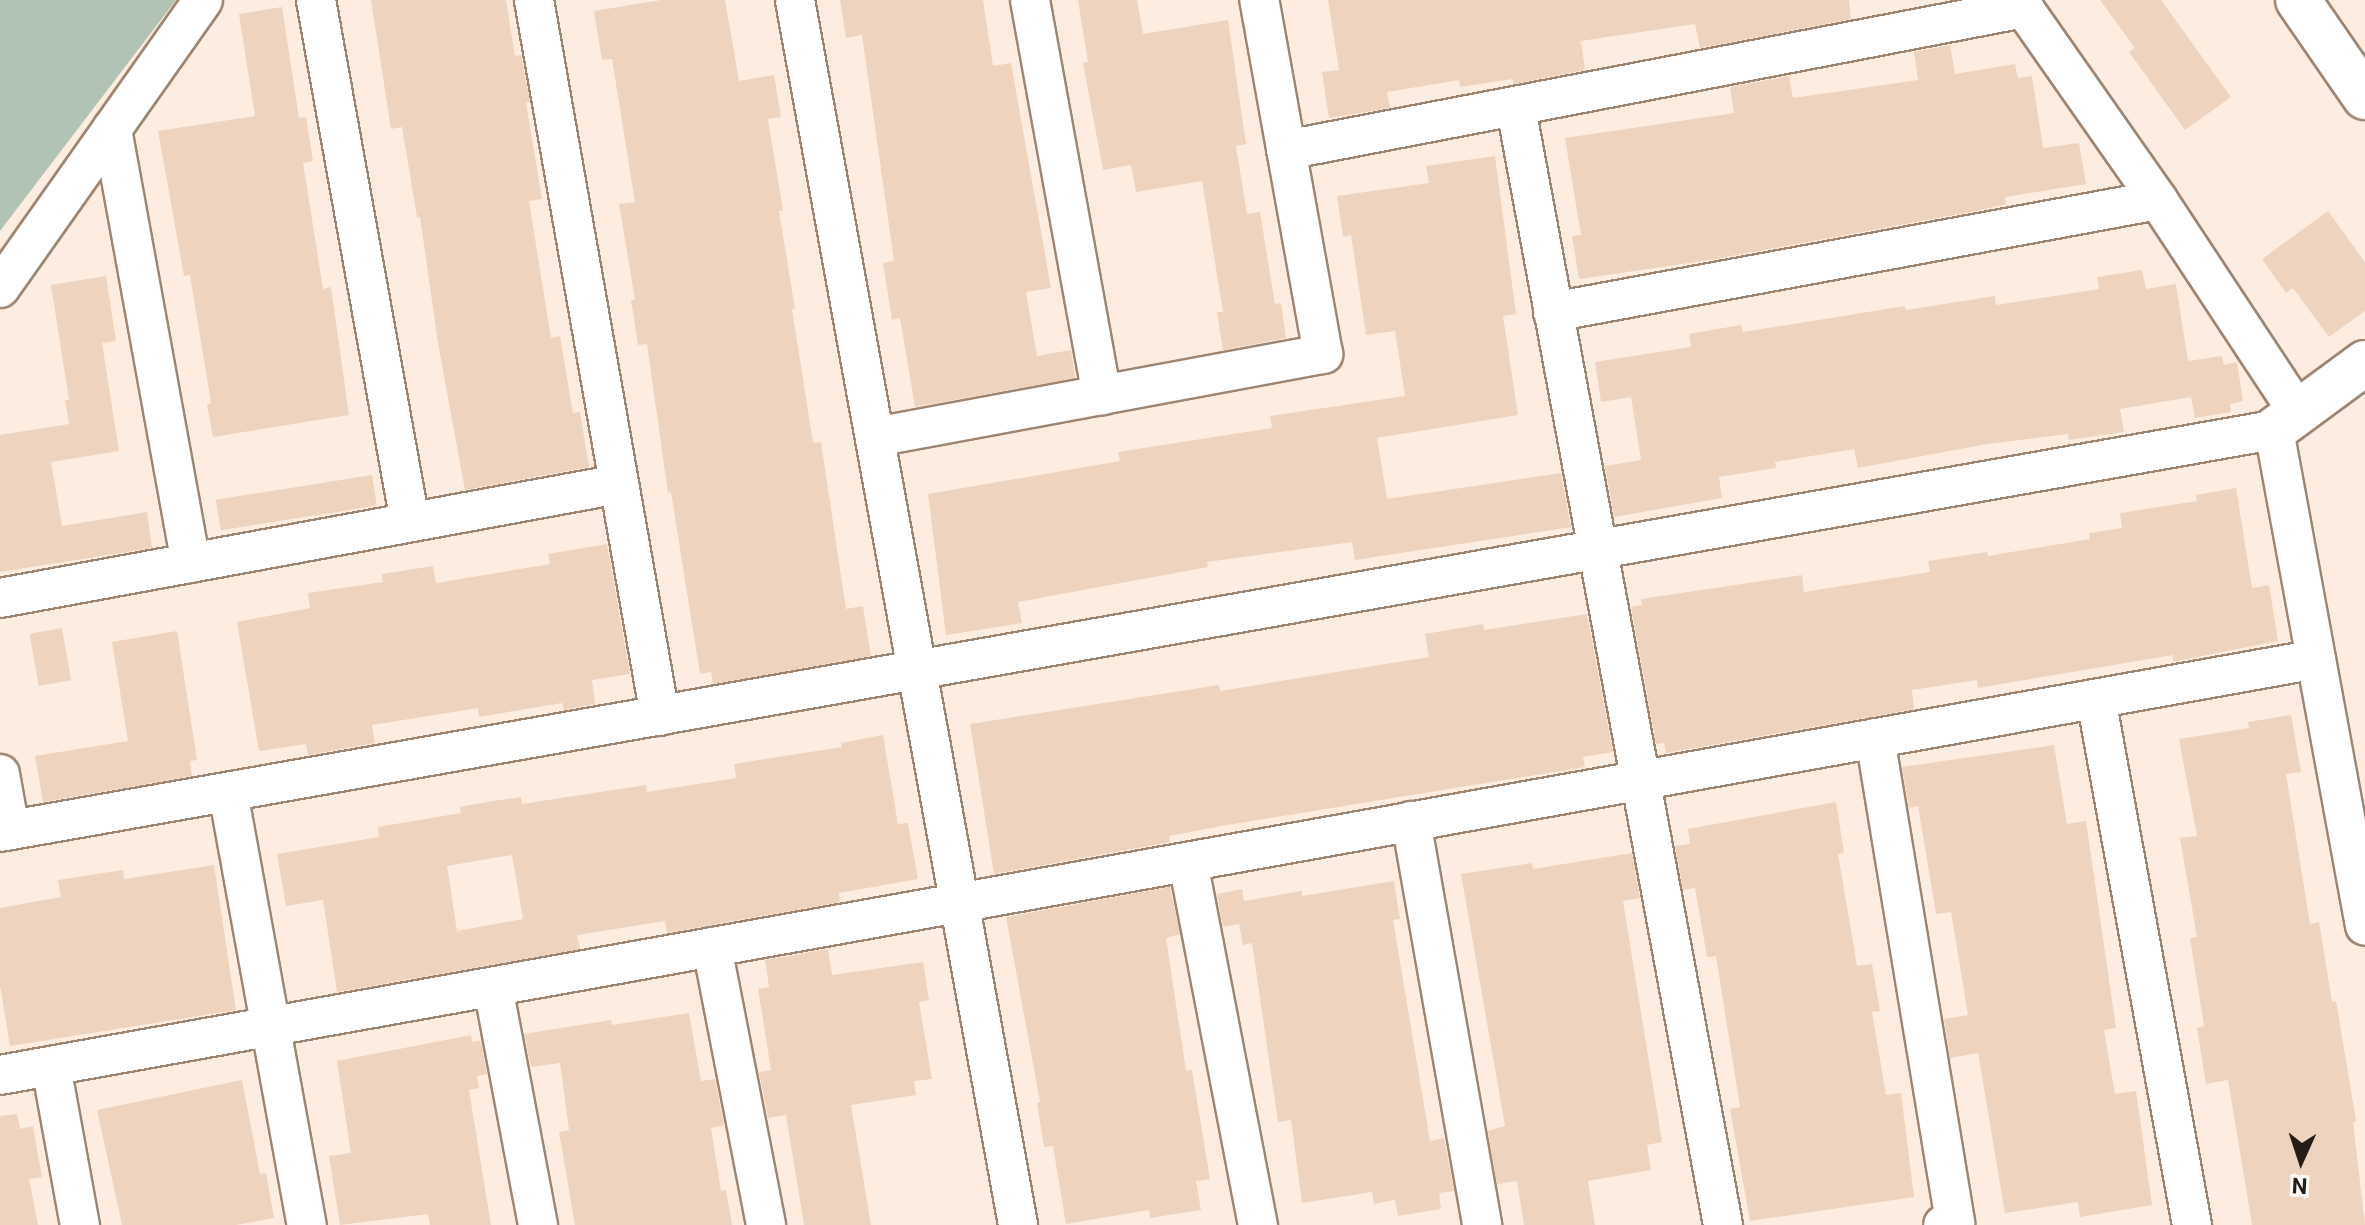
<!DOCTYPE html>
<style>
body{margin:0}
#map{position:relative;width:2365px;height:1225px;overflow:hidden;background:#fdede0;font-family:Roboto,sans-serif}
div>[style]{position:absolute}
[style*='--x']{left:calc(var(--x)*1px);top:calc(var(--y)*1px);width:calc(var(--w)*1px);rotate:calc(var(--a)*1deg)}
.green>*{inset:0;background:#b0c3b4}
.building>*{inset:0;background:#eed3be;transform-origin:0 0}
.roads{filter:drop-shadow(2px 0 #9e8572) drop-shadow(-2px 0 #9e8572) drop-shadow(0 2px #9e8572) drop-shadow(0 -2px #9e8572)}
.minor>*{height:38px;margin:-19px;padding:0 19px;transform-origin:19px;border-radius:19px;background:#fff}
.tertiary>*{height:44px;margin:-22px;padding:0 22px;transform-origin:22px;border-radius:22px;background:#fff}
.secondary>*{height:44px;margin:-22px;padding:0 22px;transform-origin:22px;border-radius:22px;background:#fff}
span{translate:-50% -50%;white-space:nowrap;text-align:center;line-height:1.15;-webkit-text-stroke:7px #fefefe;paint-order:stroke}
.north{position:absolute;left:2261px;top:1121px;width:80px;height:80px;-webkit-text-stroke:6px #fefefe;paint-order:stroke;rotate:183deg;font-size:22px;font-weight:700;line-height:32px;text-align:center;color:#271d15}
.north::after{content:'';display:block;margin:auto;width:28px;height:36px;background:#271d15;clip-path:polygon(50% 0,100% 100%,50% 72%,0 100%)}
</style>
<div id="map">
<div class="green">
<i style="clip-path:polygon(0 0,176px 0,0 231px)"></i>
</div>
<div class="building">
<i style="clip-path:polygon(371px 0,506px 0,515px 56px,521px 55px,530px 102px,526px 103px,542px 199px,529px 201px,551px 338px,560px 336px,573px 413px,580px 412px,589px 467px,465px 490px,438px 343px,420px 217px,417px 217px,402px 127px,391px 129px)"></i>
<i style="clip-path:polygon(661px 0,725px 0,739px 81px,774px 75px,781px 117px,768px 119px,783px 211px,779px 211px,795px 309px,792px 309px,813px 443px,821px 442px,846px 609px,863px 606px,871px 656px,713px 684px,711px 672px,700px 674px,671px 492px,668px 493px,647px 344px,638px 345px,631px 300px,635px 300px,619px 204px,635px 202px,612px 59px,602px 60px,594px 11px)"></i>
<i style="clip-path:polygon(840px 0,983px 0,993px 66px,1011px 63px,1051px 288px,1026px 292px,1037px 356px,1071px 350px,1075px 378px,915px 407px,900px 318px,892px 320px,883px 263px,894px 261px,862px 35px,846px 38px)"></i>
<i style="clip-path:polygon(1078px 0,1137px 0,1143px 34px,1228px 20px,1246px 144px,1236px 146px,1247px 214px,1260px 212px,1275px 304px,1281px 303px,1286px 338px,1223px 350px,1217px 312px,1223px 312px,1202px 181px,1136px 192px,1131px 165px,1103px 170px,1083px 63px,1088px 62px)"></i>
<i style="clip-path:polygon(1328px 0,1849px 0,1851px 19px,1700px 48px,1695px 24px,1581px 41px,1585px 70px,1514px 84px,1513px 79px,1460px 87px,1459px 80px,1387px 92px,1390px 108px,1329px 118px,1322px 72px,1339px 70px)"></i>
<i style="clip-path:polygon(2100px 0,2161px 0,2231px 97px,2185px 130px,2129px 52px,2135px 48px)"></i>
<i style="clip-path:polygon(282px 7px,299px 118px,306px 117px,313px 161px,303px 163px,323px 289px,331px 287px,349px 415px,213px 437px,207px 404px,211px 403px,190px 275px,184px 276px,158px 131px,255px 116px,239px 14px)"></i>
<i style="clip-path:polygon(1950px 45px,1955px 74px,2015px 64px,2018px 78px,2032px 76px,2043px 148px,2079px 143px,2086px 184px,2005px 197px,2006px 204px,1981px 210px,1710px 260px,1579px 279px,1572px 236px,1581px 235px,1565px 138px,1734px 113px,1730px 87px,1789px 76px,1793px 98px,1918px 80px,1914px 52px)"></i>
<i style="clip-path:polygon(1495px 156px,1516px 314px,1503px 316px,1518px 415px,1377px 438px,1387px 499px,1561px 473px,1571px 527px,1355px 560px,1352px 542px,1207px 562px,1208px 567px,1018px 602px,1022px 623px,946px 635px,928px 494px,1120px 461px,1118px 452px,1272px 428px,1270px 416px,1405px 396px,1395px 331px,1366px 335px,1351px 235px,1343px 237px,1337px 196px,1429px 183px,1426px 166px)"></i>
<i style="clip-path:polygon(2328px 211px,2365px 262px,2365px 311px,2329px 337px,2293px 288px,2286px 293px,2262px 259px)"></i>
<i style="clip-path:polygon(2142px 270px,2146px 289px,2176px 284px,2188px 361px,2222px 356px,2224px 365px,2237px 362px,2243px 401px,2230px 404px,2231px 412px,2195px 418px,2191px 397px,2120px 409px,2124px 432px,2069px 440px,2068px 434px,1987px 444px,1858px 468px,1854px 449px,1775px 462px,1776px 468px,1719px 477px,1722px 498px,1614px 517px,1605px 466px,1641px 460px,1631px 397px,1601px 402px,1595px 362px,1691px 347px,1689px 334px,1741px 325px,1743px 332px,1905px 306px,1906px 310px,1995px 296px,1996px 305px,2099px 289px,2097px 277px)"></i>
<i style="clip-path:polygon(106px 276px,116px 341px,102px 343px,119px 451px,51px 462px,62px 526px,147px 512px,152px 548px,0 572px,0 435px,69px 424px,65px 400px,69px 400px,51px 285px)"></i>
<i style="left:372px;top:475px;width:31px;height:158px;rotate:81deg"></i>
<i style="clip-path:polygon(2236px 488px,2252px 588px,2269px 585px,2278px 641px,2173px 662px,2173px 655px,1978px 688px,1977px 680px,1912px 690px,1914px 709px,1666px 753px,1664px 743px,1656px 744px,1631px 607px,1642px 605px,1641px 599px,1802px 575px,1804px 592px,1930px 572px,1928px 561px,1987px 552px,1988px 556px,2090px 539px,2089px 533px,2122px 528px,2120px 513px,2197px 501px,2196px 495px)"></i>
<i style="clip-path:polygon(607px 544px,630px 674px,592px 680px,595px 704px,564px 710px,562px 703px,479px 717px,478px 708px,372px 725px,375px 743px,308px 755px,306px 744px,259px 751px,237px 622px,310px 608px,308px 593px,383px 582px,382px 574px,433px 566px,436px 583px,550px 564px,548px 554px)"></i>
<i style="clip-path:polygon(1587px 614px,1613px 752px,1583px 757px,1585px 767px,1227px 825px,1169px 836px,1170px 842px,994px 874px,970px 724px,1219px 685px,1220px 691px,1429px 657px,1425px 634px,1483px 624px,1484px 630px)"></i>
<i style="left:62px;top:628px;width:53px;height:33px;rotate:80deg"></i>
<i style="clip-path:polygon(177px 631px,197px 760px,190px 761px,192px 776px,43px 802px,35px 756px,128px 741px,112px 642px)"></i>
<i style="clip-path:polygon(2291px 715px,2301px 772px,2286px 774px,2310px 924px,2319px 922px,2332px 1002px,2336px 1001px,2356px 1121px,2353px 1122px,2365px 1225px,2252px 1225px,2228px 1080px,2206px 1084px,2197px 1028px,2204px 1026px,2190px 938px,2197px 937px,2180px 838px,2197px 836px,2179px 739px,2249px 728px,2248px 722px)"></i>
<i style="clip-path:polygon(evenodd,883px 735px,898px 824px,908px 823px,918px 879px,839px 893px,840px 902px,667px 933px,665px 921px,577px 935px,580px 949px,337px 992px,323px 900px,286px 906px,277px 854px,379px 837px,378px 827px,461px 813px,460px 807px,487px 802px,521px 797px,522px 804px,646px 785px,647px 792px,736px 778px,734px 764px,842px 747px,841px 743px,883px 735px,512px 855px,523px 919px,457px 931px,447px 866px,512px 855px)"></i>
<i style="clip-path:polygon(2054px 745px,2067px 824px,2086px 821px,2116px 1028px,2104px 1030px,2115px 1094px,2136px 1091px,2152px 1205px,2080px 1217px,2078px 1202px,2005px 1213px,1978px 1053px,1950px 1058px,1944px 1019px,1968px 1015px,1951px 912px,1936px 914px,1918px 806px,1909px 808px,1902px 767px)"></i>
<i style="clip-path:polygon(1836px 802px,1844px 853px,1838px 854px,1857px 966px,1872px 964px,1880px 1011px,1872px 1012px,1886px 1095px,1901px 1093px,1914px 1197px,1750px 1221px,1730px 1109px,1740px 1107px,1716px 956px,1707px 957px,1695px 888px,1683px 890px,1675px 846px,1690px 844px,1688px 829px)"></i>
<i style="clip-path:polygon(1632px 853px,1640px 898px,1623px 901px,1662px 1142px,1647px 1145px,1651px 1170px,1588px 1181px,1595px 1225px,1524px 1225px,1517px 1181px,1497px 1184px,1488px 1131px,1505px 1126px,1461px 874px,1532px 863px,1533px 869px)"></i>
<i style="clip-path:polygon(214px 865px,236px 1010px,10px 1046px,0 985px,0 908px,61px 897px,58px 880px,123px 870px,124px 879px)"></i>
<i style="clip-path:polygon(1394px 881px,1400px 919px,1393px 920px,1430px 1141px,1444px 1138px,1454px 1191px,1439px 1193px,1441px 1209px,1398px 1216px,1395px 1200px,1374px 1204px,1372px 1192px,1302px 1203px,1291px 1120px,1278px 1122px,1252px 943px,1243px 945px,1239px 924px,1223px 927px,1217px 894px,1242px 889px,1244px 901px,1302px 891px,1302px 896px)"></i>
<i style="clip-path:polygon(1170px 887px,1180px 934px,1166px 938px,1186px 1071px,1192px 1070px,1210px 1179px,1196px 1181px,1201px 1210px,1150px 1218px,1149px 1210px,1066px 1224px,1053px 1146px,1044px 1147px,1037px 1103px,1040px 1102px,1006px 917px)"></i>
<i style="clip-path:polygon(828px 949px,832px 975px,923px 962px,929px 1000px,919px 1002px,932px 1079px,914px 1081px,916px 1095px,851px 1105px,871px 1225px,804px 1225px,786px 1115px,768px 1118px,759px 1072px,771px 1070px,758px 989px,769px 987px,765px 960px)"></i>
<i style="clip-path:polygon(689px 1013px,701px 1081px,715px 1079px,724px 1125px,711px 1128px,721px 1191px,726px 1190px,732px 1225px,575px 1225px,559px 1132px,569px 1130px,560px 1063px,531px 1067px,524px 1034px,611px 1020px,612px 1025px)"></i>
<i style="clip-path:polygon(471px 1035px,472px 1042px,481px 1041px,487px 1074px,477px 1076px,479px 1088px,469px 1090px,491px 1225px,430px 1225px,428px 1214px,340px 1225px,329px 1156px,351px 1153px,337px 1061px)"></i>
<i style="clip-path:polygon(242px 1080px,260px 1174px,266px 1173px,274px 1218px,236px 1225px,122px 1225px,97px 1110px)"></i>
<i style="clip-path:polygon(17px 1114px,20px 1129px,33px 1126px,42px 1177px,29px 1179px,38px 1225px,0 1225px,0 1116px)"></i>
</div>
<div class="roads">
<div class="minor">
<i style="--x:316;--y:0;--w:530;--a:79.79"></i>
<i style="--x:534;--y:0;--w:727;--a:80.02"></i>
<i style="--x:795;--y:0;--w:1245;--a:79.68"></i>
<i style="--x:1030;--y:0;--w:402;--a:79.7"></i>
<i style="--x:2018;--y:0;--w:244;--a:55"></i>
<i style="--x:2158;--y:200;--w:254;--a:56.6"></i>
<i style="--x:1516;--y:108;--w:1136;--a:79.5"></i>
<i style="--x:112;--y:129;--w:441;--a:79.7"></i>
<i style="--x:1286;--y:150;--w:752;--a:-10.89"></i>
<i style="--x:0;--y:288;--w:352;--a:-54.8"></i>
<i style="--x:1553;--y:312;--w:615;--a:-10.49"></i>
<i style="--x:875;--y:437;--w:456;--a:-10.5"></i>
<i style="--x:1323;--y:354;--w:360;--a:-100.2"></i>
<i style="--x:0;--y:598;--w:629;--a:-10.44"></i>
<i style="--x:2096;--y:699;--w:535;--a:79.66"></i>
<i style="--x:1875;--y:738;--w:492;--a:80.6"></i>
<i style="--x:1955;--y:1223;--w:12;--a:171"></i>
<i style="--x:0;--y:774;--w:57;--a:79.9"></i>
<i style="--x:228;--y:792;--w:440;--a:79.7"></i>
<i style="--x:1411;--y:821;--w:410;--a:80"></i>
<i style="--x:0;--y:832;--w:2309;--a:-10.03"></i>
<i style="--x:2274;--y:430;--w:504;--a:79.6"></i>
<i style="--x:1188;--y:862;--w:370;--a:79.1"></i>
<i style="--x:712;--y:947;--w:283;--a:79"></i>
<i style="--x:493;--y:987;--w:242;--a:79.3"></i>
<i style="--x:51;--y:1066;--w:162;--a:79.7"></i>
<i style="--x:0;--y:1075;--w:2353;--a:-10.18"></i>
</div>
<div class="tertiary">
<i style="--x:2274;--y:430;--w:113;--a:-36.4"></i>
</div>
<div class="secondary">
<i style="--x:2298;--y:0;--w:118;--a:55.4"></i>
</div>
</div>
<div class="north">N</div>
</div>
